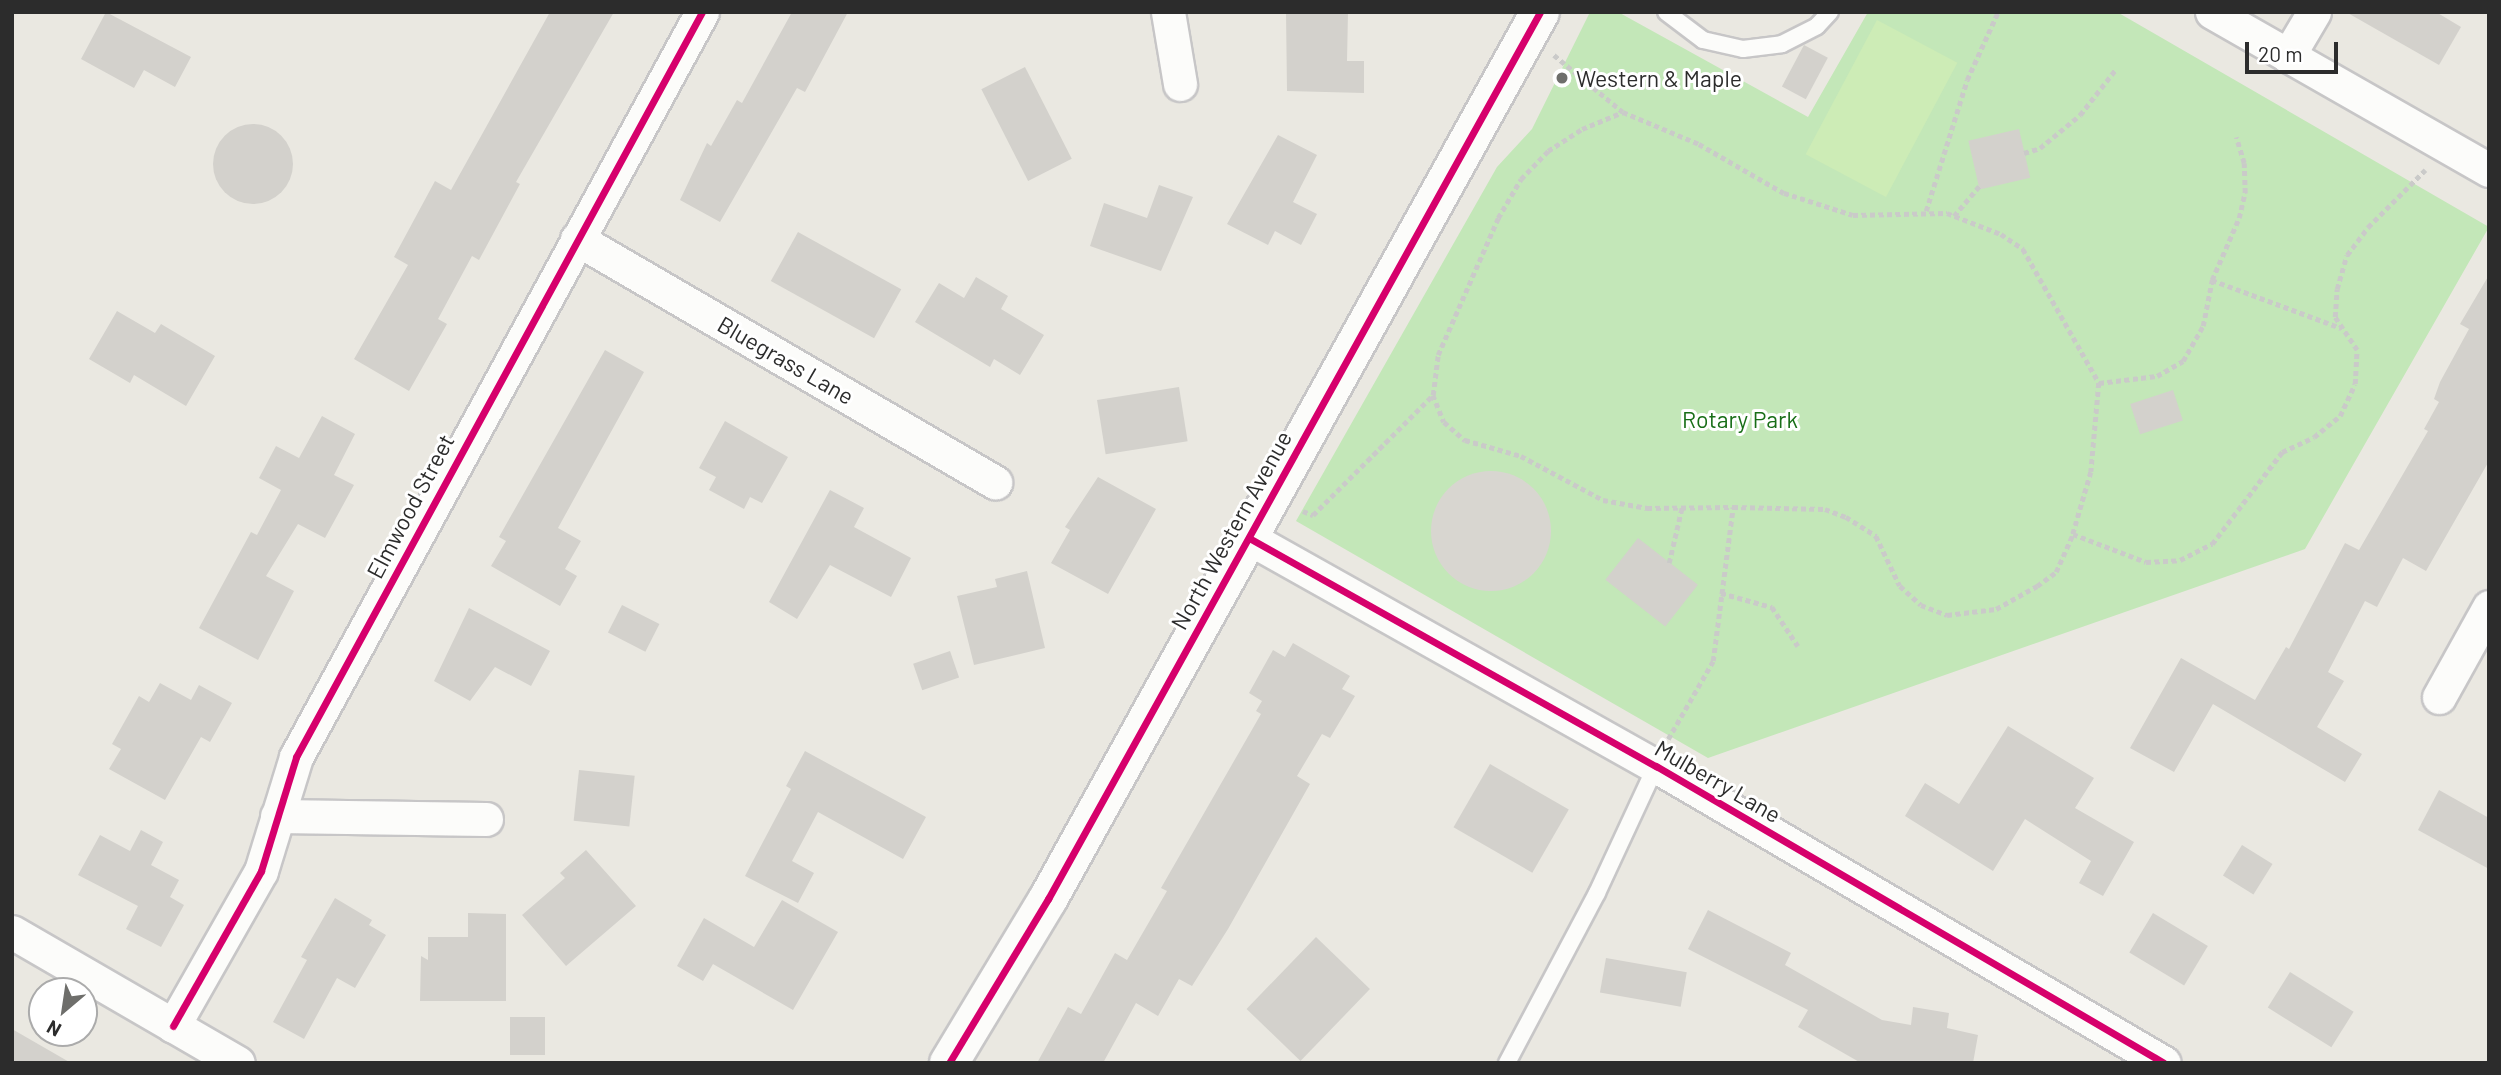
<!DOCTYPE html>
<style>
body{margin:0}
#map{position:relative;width:2501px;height:1075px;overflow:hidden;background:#eae8e1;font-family:Barlow,sans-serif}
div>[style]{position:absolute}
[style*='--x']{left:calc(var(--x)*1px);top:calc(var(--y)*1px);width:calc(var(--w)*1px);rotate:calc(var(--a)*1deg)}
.green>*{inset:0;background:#c3e7b8}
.pitch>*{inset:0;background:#cdecb6;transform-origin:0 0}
.plaza>*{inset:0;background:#d8d6d0}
.round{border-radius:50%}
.building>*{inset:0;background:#d3d1cc;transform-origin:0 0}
.path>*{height:4.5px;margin-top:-2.25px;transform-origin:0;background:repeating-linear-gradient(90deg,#cacac9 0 5px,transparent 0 8.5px)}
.roads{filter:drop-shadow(2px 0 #c7c6c7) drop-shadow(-2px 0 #c7c6c7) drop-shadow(0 2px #c7c6c7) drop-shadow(0 -2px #c7c6c7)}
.service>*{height:16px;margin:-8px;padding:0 8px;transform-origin:8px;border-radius:8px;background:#fcfcfa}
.minor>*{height:33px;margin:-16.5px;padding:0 16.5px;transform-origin:16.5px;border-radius:16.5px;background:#fcfcfa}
.secondary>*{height:38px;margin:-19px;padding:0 19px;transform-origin:19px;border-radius:19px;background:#fcfcfa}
.cycleway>*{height:7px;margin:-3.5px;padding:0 3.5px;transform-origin:3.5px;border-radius:3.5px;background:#d6006c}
.dots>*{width:19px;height:19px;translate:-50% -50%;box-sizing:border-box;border:4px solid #fff;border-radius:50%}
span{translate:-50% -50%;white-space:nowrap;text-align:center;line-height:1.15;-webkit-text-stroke:6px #fff;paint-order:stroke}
.poi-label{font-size:23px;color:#2c2c2c}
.left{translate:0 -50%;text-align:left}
.street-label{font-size:23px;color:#2c2c2c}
.park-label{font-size:23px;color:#186e17}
.frame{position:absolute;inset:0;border:14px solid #2c2c2c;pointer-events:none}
.north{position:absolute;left:28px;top:977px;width:70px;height:70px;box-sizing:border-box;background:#fff;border:2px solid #ababab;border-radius:50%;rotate:209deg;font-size:19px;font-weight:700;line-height:28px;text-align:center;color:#2c2c2c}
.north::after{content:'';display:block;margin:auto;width:24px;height:32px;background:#6e6e6b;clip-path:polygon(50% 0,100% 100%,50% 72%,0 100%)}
.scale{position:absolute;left:2245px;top:42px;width:93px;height:32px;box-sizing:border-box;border:4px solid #2c2c2c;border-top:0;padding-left:9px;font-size:21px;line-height:24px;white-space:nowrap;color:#2c2c2c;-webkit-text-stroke:5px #fff;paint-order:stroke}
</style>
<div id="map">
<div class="green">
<i style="clip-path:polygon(1590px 12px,1618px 12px,1808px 117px,1868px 12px,2117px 12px,2489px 227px,2305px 549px,1708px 758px,1296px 521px,1497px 167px,1532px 129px)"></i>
</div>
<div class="pitch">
<i style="left:1877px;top:20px;width:91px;height:152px;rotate:28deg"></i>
</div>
<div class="plaza">
<i class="round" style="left:1431px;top:471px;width:120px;height:120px"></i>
</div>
<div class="building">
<i style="clip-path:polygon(106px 12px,191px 57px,175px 87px,144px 70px,134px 88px,81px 59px)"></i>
<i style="clip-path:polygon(550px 12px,614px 12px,516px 182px,520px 184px,479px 260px,472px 256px,438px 319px,447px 324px,409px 391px,354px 359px,408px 265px,394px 257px,435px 181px,451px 190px)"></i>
<i style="clip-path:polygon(792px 12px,848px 12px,805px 92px,797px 88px,720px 222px,680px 200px,707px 143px,711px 146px,737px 100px,742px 103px)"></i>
<i style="clip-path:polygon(1286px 12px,1348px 12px,1347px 61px,1364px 61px,1364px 93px,1287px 91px)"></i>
<i style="clip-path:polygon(2346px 12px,2436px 12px,2461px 27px,2439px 65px)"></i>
<i style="left:1804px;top:45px;width:27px;height:47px;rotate:28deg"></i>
<i style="left:1025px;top:67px;width:103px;height:49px;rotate:63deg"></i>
<i class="round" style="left:213px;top:124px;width:80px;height:80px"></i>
<i style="left:2019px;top:129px;width:50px;height:52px;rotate:77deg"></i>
<i style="clip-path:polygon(1278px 135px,1317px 155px,1293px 202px,1317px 214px,1301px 245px,1275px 231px,1268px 245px,1227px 224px)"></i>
<i style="clip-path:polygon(1159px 185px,1193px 197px,1161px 271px,1090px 246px,1104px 203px,1147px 218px)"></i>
<i style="left:798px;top:232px;width:118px;height:56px;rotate:29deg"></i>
<i style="clip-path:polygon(2489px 275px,2489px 461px,2426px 571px,2403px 558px,2377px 607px,2365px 601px,2328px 672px,2344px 681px,2317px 727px,2362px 754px,2345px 782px,2213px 704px,2174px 772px,2130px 748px,2181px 658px,2255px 700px,2286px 647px,2289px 649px,2345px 543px,2359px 550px,2428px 431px,2424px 429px,2439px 402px,2434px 399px,2440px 382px,2469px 329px,2460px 324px)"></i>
<i style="clip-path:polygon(976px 277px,1008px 296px,1001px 309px,1044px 335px,1020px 375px,994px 359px,990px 367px,915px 322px,939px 283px,964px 298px)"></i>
<i style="clip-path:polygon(117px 311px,155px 333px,161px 324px,215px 356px,186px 406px,134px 375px,130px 383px,89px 359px)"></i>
<i style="clip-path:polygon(605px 350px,644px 372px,558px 528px,581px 541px,565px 569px,577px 576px,560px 606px,491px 566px,506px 541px,499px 537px)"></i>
<i style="left:1179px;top:387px;width:55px;height:83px;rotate:81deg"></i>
<i style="left:2173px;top:390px;width:32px;height:45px;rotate:72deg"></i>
<i style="clip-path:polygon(322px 416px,355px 434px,334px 475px,354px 485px,325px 538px,298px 524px,266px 576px,294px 591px,258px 660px,199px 628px,251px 532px,257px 535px,281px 490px,259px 478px,276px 446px,299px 458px)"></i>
<i style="clip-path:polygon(725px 421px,788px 457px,762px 503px,750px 497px,744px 509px,709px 490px,716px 477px,699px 468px)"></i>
<i style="clip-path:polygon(1098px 477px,1156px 509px,1108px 594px,1051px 563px,1070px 530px,1065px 527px)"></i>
<i style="clip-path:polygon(830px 490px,864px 508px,854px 527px,911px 558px,891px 597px,830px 565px,797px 619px,769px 602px)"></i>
<i style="left:1638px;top:538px;width:76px;height:53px;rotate:38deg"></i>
<i style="clip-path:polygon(1027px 571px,1045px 648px,974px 665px,957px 596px,997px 587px,995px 579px)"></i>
<i style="left:622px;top:605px;width:42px;height:31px;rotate:27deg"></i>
<i style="clip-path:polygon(469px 608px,550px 651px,531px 686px,495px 667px,470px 701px,434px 681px)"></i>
<i style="clip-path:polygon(1293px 643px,1350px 676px,1342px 689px,1355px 696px,1330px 738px,1322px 734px,1297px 776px,1310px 784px,1228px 929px,1192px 986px,1179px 979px,1158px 1016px,1136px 1003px,1103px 1063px,1037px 1063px,1068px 1007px,1081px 1014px,1115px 953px,1127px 960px,1167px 891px,1161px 888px,1261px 714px,1256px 711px,1262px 701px,1249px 693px,1273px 650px,1285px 657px)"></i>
<i style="left:950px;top:651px;width:28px;height:39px;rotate:71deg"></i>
<i style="clip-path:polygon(160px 683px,191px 700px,199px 685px,232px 703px,210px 742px,201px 737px,165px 800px,109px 769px,121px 749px,112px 744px,139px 696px,149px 702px)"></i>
<i style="clip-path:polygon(2008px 726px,2094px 778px,2075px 808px,2134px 842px,2103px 896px,2079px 883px,2091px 861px,2025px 819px,1993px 871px,1905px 816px,1925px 783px,1959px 804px)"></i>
<i style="clip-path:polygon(805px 751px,926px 817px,903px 859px,818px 812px,792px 861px,814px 873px,798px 903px,745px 876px,791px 789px,786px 786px)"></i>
<i style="left:1490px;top:764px;width:91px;height:73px;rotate:30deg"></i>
<i style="left:579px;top:770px;width:56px;height:51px;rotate:6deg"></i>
<i style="clip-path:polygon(2439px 790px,2489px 818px,2489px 869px,2418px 830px)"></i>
<i style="clip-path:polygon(141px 830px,163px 842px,151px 865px,179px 880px,170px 897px,184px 905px,161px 947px,126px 929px,138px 906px,78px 875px,100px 835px,130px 851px)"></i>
<i style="left:2242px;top:845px;width:36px;height:36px;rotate:32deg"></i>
<i style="clip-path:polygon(586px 850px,636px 906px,566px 966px,522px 915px,565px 878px,560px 873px)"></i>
<i style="clip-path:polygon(335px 898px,372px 920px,369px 925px,386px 935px,355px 988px,337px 978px,304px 1039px,273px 1022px,307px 960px,301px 957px)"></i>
<i style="clip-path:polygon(782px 900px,838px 932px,793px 1010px,713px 964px,703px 981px,677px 966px,704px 918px,754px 947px)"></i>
<i style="clip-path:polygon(1708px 910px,1791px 953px,1785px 965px,1882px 1020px,1911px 1025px,1913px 1007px,1949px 1013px,1947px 1028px,1978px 1035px,1973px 1063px,1861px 1063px,1798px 1027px,1808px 1010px,1688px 949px)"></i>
<i style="clip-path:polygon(468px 913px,506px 914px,506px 1001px,420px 1001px,421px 956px,428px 960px,428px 937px,468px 937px)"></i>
<i style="left:2153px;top:913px;width:64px;height:46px;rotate:31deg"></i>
<i style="left:1316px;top:937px;width:75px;height:100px;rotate:44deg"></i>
<i style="left:1606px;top:958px;width:82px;height:35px;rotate:10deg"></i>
<i style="left:2290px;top:972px;width:75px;height:42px;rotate:32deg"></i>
<i style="left:510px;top:1017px;width:35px;height:38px"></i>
<i style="clip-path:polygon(12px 1029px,71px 1063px,12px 1063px)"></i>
</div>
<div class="path">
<i style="--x:1554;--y:55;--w:89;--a:39.6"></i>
<i style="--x:2024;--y:153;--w:17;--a:-17"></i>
<i style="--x:2040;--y:148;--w:52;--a:-39.5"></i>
<i style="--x:2080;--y:115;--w:58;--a:-52"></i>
<i style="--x:1926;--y:211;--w:137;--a:-72.6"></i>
<i style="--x:1967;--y:80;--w:75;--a:-65.5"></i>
<i style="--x:1954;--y:216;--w:39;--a:-50"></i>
<i style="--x:2212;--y:280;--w:68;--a:-66.5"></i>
<i style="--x:2239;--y:218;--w:26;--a:-77"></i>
<i style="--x:2245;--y:193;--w:30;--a:-92"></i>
<i style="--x:2244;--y:163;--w:27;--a:-107"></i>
<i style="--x:2099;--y:383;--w:58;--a:-6.9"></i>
<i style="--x:2157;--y:376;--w:30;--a:-30"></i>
<i style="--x:2183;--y:361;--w:40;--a:-60.3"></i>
<i style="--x:2203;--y:326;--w:47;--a:-78.9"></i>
<i style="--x:2212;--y:280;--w:138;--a:20.4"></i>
<i style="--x:1433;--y:395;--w:29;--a:68"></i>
<i style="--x:1444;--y:422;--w:28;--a:41"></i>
<i style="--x:1465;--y:440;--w:58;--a:15.9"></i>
<i style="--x:1521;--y:456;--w:93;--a:28.2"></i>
<i style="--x:1603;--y:500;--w:45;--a:10.3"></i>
<i style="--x:1647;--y:508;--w:86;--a:-0.7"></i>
<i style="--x:1303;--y:511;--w:11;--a:22"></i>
<i style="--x:1313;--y:515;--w:170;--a:-45"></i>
<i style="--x:1433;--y:395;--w:40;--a:-82.9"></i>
<i style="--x:1438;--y:355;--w:150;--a:-66.3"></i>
<i style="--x:1498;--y:218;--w:45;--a:-59.5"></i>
<i style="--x:1521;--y:179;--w:39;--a:-46"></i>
<i style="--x:1548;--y:151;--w:40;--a:-32.9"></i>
<i style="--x:1582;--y:129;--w:44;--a:-22.5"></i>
<i style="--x:1623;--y:112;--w:82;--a:22.8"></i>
<i style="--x:1699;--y:144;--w:98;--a:30"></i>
<i style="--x:1784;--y:193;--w:72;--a:17.7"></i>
<i style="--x:1853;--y:215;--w:94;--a:-1.2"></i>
<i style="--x:1947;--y:213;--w:58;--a:21.3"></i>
<i style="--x:2001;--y:234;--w:27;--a:34"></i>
<i style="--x:2023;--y:249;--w:154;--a:60.4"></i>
<i style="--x:2099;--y:383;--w:89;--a:95.1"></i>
<i style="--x:2091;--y:472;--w:65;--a:106.2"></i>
<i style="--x:1669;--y:563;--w:57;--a:-76.9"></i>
<i style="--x:1721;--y:593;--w:53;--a:15.4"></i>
<i style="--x:1772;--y:607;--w:47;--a:56.3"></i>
<i style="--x:1668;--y:739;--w:90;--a:-60"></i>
<i style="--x:1713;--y:661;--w:155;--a:-82.6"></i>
<i style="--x:1733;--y:507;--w:92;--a:1.2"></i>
<i style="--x:1825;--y:509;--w:22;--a:21"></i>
<i style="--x:1846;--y:517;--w:36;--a:32"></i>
<i style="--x:1876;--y:536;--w:55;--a:64.4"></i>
<i style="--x:1900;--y:586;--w:28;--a:42"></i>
<i style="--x:1921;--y:605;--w:28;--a:21"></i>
<i style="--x:1947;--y:615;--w:49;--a:-7"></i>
<i style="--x:1996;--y:609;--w:47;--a:-29.3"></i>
<i style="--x:2037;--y:586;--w:24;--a:-36"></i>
<i style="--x:2056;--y:572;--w:42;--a:-65.9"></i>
<i style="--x:2073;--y:534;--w:78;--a:21"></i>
<i style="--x:2146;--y:562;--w:34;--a:-3"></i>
<i style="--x:2180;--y:560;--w:36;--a:-27"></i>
<i style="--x:2212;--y:544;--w:116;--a:-52.7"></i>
<i style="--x:2282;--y:452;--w:35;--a:-25"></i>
<i style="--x:2314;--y:437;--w:33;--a:-39"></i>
<i style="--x:2340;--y:416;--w:35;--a:-65"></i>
<i style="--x:2355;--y:384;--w:34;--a:-87"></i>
<i style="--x:2357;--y:350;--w:40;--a:-124"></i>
<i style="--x:2335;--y:317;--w:28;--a:-86"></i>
<i style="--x:2337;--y:289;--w:35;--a:-74"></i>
<i style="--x:2347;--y:255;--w:35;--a:-53"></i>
<i style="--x:2368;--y:227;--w:81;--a:-45"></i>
</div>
<div class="roads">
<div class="service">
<i style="--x:1666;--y:12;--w:46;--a:37.1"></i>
<i style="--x:1703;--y:40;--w:41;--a:12.7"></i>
<i style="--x:1743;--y:49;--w:39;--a:-7"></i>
<i style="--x:1782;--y:44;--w:39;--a:-27"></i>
<i style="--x:1817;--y:26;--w:19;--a:-47"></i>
<i style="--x:1507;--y:1063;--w:192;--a:-62.1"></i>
<i style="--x:1597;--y:893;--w:140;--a:-65.1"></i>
</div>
<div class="minor">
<i style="--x:1168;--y:12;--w:73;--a:80.5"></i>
<i style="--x:2212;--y:12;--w:319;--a:29.7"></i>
<i style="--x:2288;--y:56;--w:51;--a:-59.4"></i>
<i style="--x:577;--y:239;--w:484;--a:30.2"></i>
<i style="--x:1249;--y:538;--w:467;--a:29.3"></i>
<i style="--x:1656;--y:766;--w:588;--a:30.31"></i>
<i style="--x:2439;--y:697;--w:103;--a:-60.9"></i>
<i style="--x:277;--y:816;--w:209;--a:0.8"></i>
<i style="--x:12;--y:932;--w:261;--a:30.1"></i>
<i style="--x:173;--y:1026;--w:178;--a:-60.4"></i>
<i style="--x:261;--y:871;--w:119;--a:-72.9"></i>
<i style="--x:296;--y:757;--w:848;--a:-61.41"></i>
</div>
<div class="secondary">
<i style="--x:949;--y:1063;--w:192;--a:-58.9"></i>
<i style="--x:1048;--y:899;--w:1014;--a:-60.98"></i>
</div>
</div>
<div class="cycleway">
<i style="--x:1249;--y:538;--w:467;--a:29.3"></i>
<i style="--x:1656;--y:766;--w:588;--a:30.31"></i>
<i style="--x:173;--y:1026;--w:178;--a:-60.4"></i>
<i style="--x:261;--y:871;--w:119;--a:-72.9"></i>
<i style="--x:296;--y:757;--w:848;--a:-61.41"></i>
<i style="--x:949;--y:1063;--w:192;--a:-58.9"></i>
<i style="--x:1048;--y:899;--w:1014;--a:-60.98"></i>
</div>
<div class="dots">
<i style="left:1562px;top:78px;background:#6e6e6b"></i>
</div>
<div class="poi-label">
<span class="left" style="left:1576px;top:78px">Western &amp; Maple</span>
</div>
<div class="street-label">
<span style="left:786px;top:360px;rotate:30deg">Bluegrass Lane</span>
<span style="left:410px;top:506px;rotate:-62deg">Elmwood Street</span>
<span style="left:1231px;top:530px;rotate:-61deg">North Western Avenue</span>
<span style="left:1718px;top:781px;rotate:30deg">Mulberry Lane</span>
</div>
<div class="park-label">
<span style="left:1740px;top:419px">Rotary Park</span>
</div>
<div class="frame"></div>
<div class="north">N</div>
<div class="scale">20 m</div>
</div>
